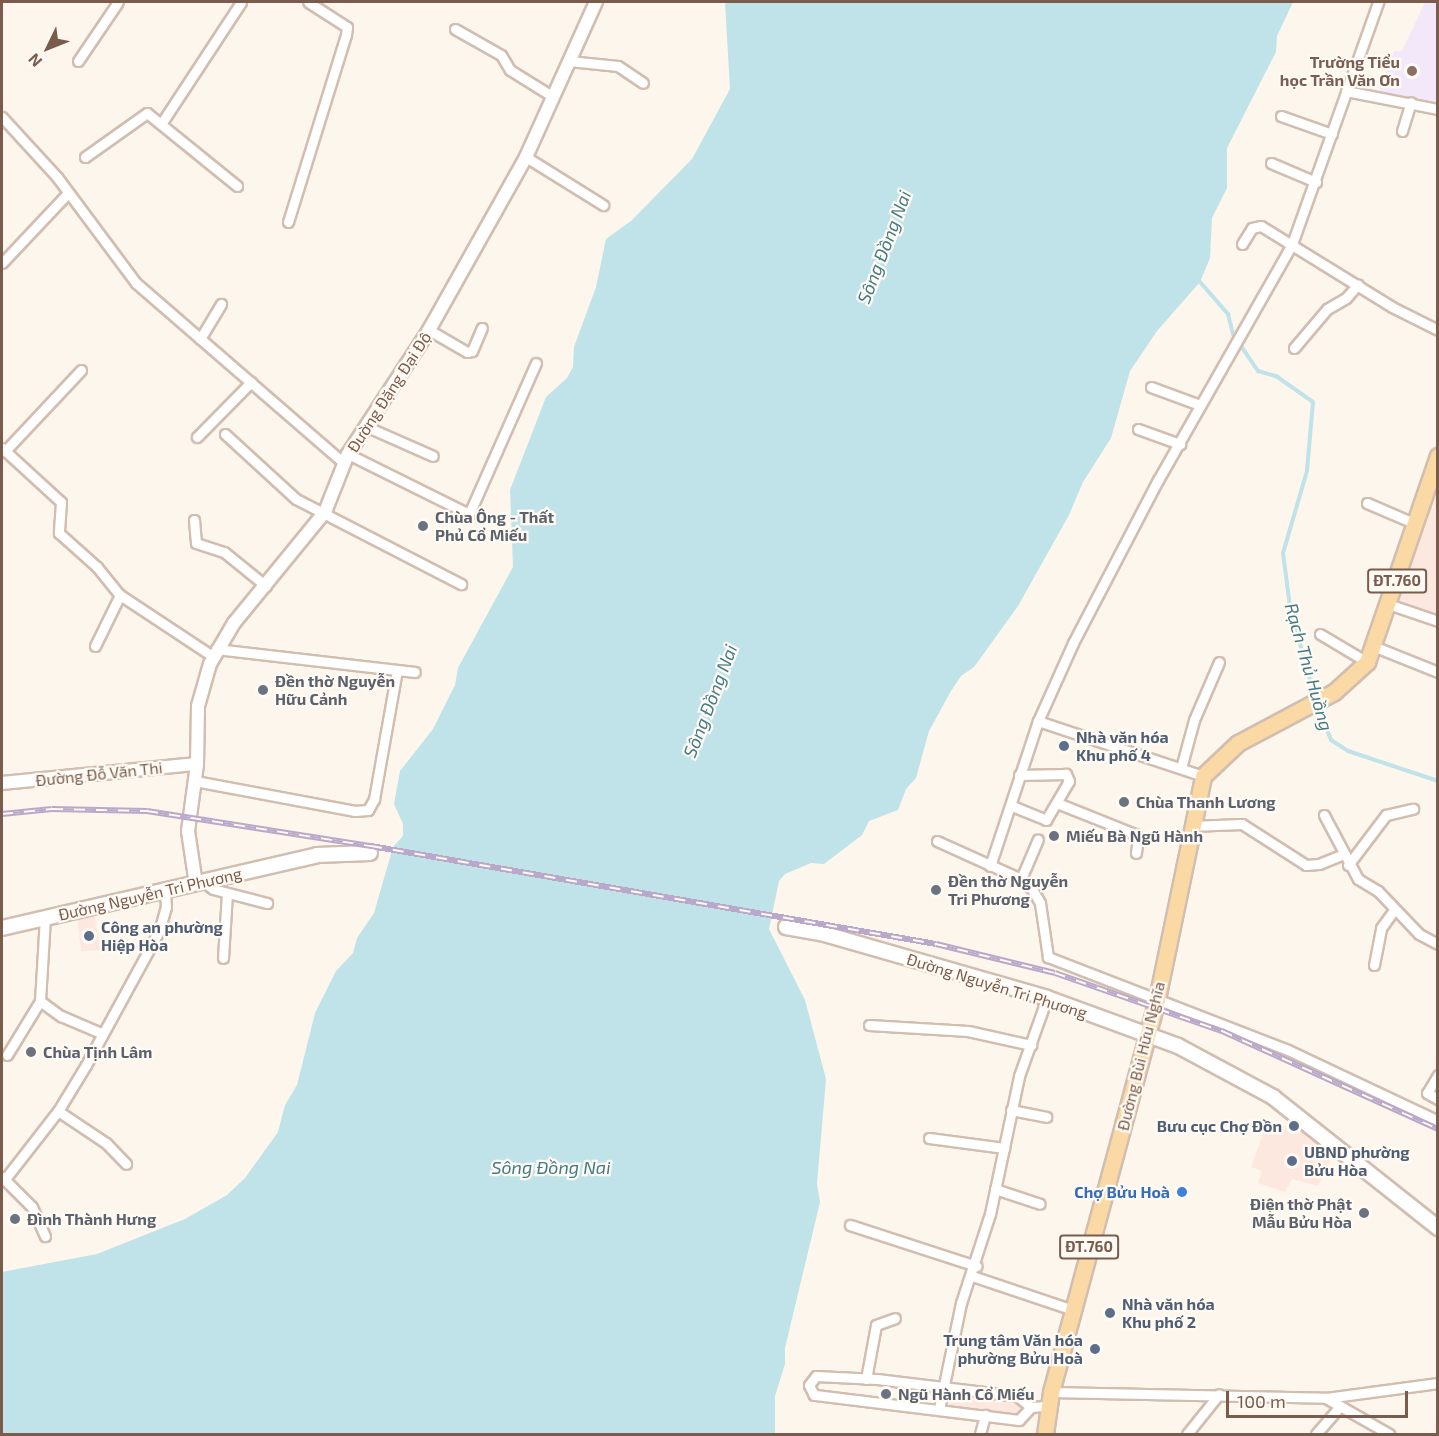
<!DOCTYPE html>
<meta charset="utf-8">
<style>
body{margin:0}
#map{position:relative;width:1439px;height:1436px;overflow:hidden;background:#fdf6ec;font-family:"Exo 2",sans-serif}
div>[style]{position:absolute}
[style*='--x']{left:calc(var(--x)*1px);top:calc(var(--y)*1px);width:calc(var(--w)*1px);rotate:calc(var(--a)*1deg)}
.commercial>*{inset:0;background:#fde8e0}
.education>*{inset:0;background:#f3e8fa}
.water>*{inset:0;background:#bfe3e8}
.stream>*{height:4px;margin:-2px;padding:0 2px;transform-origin:2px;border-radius:2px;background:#bfe3e8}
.roads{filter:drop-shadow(2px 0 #d1beb0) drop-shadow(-2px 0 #d1beb0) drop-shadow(0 2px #d1beb0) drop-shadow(0 -2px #d1beb0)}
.minor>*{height:9px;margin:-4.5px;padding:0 4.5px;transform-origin:4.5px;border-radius:4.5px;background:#fff}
.tertiary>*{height:12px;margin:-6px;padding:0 6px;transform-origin:6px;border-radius:6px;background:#fff}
.secondary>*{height:14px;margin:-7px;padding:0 7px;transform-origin:7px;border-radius:7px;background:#fff}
.primary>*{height:15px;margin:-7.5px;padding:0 7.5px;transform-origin:7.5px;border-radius:7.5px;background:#fbd9a5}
.rail>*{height:6px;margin-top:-3px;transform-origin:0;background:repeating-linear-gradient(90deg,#fffaf3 0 11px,#b9a8c9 0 22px);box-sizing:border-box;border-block:2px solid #b9a8c9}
.dots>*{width:16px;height:16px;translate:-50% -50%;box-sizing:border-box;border:3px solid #fffaf3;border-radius:50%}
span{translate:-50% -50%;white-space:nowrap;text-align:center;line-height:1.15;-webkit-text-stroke:4.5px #fffaf3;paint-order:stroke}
.shield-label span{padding:2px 4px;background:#fffaf3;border:2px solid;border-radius:4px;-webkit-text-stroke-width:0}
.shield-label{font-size:15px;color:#7a5c4d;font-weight:700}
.education-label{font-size:16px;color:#785e54;font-weight:700}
.right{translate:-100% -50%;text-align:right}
.street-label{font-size:16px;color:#7a5c4d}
.worship-label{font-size:16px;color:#5b616d;font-weight:700}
.left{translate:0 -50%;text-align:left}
.service-label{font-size:16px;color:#4e5e75;font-weight:700}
.shop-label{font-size:16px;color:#366cbe;font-weight:700}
.water-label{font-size:18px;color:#437c86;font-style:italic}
.frame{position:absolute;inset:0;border:3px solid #7a5c4d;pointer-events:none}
.north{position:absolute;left:18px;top:18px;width:60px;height:60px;-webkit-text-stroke:4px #fffaf3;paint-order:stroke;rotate:227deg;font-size:16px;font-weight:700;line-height:24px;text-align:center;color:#7a5c4d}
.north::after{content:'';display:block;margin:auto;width:21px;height:27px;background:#7a5c4d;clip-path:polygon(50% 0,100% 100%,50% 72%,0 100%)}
.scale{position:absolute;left:1226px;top:1391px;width:182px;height:27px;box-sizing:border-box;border:3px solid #7a5c4d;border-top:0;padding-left:8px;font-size:18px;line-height:21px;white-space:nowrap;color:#7a5c4d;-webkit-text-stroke:4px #fffaf3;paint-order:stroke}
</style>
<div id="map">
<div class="commercial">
<i style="clip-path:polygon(1437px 478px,1437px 616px,1396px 602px)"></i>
<i style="clip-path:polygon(94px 911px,100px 950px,81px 951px,77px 916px)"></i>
<i style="clip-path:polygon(1268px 1120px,1295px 1130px,1300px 1124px,1335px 1152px,1318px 1186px,1292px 1179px,1285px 1192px,1258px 1183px,1262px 1171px,1251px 1167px)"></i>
<i style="clip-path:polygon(947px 1390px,1020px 1400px,1025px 1407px,1018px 1416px,944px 1406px)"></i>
</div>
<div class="education">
<i style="clip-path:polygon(1425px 2px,1437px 2px,1437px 104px,1379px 91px,1394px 51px,1402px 51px)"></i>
</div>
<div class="water">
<i style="clip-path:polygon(725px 2px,1293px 2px,1277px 36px,1276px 52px,1227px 148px,1227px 188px,1212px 218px,1210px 258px,1200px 282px,1157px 331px,1130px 371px,1111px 438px,1083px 482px,1069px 515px,1018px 606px,974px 667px,961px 676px,951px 691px,929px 731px,916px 778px,906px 789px,898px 810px,869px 821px,862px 835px,824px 864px,811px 863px,785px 874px,779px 881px,769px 929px,805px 1000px,826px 1079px,817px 1184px,820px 1202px,785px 1348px,785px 1364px,775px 1396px,775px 1434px,2px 1434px,2px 1272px,97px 1254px,185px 1219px,227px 1195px,245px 1178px,278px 1132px,285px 1105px,297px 1085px,315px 1013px,336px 971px,353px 953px,357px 938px,374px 913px,393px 847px,403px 836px,403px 824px,394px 804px,400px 771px,433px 729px,455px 685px,458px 668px,513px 567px,510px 490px,546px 397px,567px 378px,573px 367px,574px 347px,596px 287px,606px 239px,631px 221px,692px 159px,730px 89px)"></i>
</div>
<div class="stream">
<i style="--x:1200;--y:282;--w:43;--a:48.8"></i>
<i style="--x:1228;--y:314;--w:21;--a:76"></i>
<i style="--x:1233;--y:334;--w:45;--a:56"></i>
<i style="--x:1258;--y:371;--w:19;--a:16"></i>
<i style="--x:1276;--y:376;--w:45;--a:35.1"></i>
<i style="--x:1313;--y:402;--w:69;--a:95"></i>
<i style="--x:1307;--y:471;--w:85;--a:106.3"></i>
<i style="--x:1283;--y:553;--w:54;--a:82.6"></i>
<i style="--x:1290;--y:607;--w:94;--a:74.6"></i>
<i style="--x:1317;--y:705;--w:38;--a:68"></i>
<i style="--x:1331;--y:740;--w:20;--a:33"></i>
<i style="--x:1348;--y:751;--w:95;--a:18.4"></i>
</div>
<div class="roads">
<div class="minor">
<i style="--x:455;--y:29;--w:53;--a:29.5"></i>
<i style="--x:501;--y:55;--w:17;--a:59"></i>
<i style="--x:510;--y:70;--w:49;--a:31.8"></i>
<i style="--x:78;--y:61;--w:71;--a:-55.9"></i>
<i style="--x:569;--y:61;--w:49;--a:5.8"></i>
<i style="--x:618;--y:66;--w:30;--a:34"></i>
<i style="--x:1346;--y:91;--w:94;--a:11.1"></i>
<i style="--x:1281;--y:116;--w:54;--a:19.4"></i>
<i style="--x:2;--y:117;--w:81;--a:47.5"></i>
<i style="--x:57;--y:177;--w:132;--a:53.3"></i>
<i style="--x:136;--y:283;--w:275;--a:40.9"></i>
<i style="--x:161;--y:124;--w:146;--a:-56.7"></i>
<i style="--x:1402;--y:131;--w:30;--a:-73"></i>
<i style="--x:85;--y:157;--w:76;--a:-35.4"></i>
<i style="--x:147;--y:113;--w:116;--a:39"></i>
<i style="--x:526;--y:157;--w:91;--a:31.9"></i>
<i style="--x:1271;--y:163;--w:49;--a:22.9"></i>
<i style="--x:288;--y:222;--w:196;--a:-72.8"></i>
<i style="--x:346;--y:35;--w:8;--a:-83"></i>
<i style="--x:347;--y:27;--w:46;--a:-147.3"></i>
<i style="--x:1242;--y:244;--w:19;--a:-58"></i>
<i style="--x:1252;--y:228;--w:9;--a:-13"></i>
<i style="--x:1261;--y:226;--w:154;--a:31.7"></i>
<i style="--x:1392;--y:307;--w:51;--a:26.6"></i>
<i style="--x:2;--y:263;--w:96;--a:-46.7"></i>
<i style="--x:429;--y:330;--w:44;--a:30.1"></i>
<i style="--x:467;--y:352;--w:5;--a:-11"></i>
<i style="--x:472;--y:351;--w:25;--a:-67"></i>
<i style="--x:200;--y:339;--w:41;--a:-59"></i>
<i style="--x:1294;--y:348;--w:51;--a:-49.8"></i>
<i style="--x:1327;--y:309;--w:22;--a:-30"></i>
<i style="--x:1346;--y:298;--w:18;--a:-49"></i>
<i style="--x:1151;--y:387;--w:52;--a:20.2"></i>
<i style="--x:365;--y:426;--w:74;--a:23.8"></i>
<i style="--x:1138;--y:429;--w:45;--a:19.7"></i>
<i style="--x:225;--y:434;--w:96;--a:42.5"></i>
<i style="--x:296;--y:499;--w:186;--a:27.3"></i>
<i style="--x:197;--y:437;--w:77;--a:-45.5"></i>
<i style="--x:2;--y:448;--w:80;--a:42.5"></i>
<i style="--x:61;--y:502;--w:31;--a:94"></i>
<i style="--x:59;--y:533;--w:51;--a:41.8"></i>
<i style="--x:97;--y:567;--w:36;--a:51"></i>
<i style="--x:120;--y:595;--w:107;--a:33.5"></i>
<i style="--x:5;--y:451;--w:111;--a:-46.8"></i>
<i style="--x:348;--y:454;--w:135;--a:26.4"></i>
<i style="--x:469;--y:514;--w:165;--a:-66.1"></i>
<i style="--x:1367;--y:503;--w:53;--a:23.2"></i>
<i style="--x:194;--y:520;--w:23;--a:85"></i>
<i style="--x:196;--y:543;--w:29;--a:18"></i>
<i style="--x:224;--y:552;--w:54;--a:39"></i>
<i style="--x:1388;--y:604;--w:53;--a:18.8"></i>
<i style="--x:1320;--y:634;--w:55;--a:30.8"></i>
<i style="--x:95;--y:646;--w:57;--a:-63.9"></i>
<i style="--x:1373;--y:646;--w:70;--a:21.8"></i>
<i style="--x:216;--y:649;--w:200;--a:6.6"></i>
<i style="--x:1038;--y:721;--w:174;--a:18.4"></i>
<i style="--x:1181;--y:768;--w:50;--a:-74.8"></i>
<i style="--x:1194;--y:720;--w:63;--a:-66.7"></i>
<i style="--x:195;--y:781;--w:163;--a:10.6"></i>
<i style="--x:355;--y:811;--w:13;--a:-4"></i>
<i style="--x:368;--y:810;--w:13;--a:-61"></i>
<i style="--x:374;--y:799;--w:131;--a:-79.9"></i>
<i style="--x:1057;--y:803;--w:84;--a:21.7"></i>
<i style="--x:1135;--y:834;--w:5;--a:53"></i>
<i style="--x:1138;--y:838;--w:15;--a:98"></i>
<i style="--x:1012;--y:806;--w:37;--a:22"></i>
<i style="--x:1046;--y:820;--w:45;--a:-59.5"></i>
<i style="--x:1069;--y:781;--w:8;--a:-113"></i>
<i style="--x:1066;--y:774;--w:47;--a:178.8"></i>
<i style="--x:1324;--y:815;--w:72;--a:62"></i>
<i style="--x:1358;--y:879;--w:23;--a:31"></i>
<i style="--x:1378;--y:891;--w:59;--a:46.4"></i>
<i style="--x:1419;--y:934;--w:21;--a:28"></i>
<i style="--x:1190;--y:826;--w:52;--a:-2.2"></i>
<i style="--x:1242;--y:824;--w:76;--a:32.6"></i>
<i style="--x:1306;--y:865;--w:13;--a:-4"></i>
<i style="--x:1319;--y:864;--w:27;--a:-22"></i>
<i style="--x:937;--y:841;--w:92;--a:24.3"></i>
<i style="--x:1021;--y:879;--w:15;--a:42"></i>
<i style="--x:1032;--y:889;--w:16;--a:60"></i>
<i style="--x:1040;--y:903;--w:55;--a:81.6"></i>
<i style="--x:1048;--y:957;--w:257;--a:21.2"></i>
<i style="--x:1288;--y:1050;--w:166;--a:25.3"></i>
<i style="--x:1348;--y:865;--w:63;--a:-52.8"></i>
<i style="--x:1386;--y:815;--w:28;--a:-13"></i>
<i style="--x:990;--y:866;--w:153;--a:-71.7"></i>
<i style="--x:1038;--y:721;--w:85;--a:-65.8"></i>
<i style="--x:1073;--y:643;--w:184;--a:-62.5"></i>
<i style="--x:1158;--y:480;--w:271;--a:-60.4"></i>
<i style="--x:1292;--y:244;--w:257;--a:-70.4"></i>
<i style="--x:1021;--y:879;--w:43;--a:-67"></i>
<i style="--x:204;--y:882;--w:11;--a:38"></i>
<i style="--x:213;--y:889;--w:56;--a:14.5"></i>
<i style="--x:223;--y:958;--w:65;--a:-86.5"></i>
<i style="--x:1374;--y:965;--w:38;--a:-79"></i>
<i style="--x:1381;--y:928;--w:22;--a:-54"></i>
<i style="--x:40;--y:1001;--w:26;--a:36"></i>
<i style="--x:61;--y:1016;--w:43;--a:23"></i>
<i style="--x:869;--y:1025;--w:99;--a:3.5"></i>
<i style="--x:968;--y:1031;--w:65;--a:12.5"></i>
<i style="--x:7;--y:1055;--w:63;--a:-58.6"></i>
<i style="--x:40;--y:1001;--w:83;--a:-86.6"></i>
<i style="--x:1438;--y:1075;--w:21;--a:121"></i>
<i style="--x:1427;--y:1093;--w:13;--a:29"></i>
<i style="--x:1011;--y:1110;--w:36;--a:11"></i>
<i style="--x:58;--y:1111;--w:58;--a:33.7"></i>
<i style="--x:106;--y:1143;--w:29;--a:46"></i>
<i style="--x:929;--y:1138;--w:76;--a:7.6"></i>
<i style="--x:2;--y:1177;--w:42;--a:45"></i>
<i style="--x:32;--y:1207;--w:32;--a:66"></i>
<i style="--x:5;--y:1179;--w:86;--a:-52.1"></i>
<i style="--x:58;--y:1111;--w:54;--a:-58.7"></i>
<i style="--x:86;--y:1065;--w:153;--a:-61.4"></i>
<i style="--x:159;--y:931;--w:25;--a:-74"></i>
<i style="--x:166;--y:907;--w:16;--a:-94"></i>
<i style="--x:995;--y:1189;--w:47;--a:18.4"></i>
<i style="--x:850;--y:1225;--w:133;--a:18"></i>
<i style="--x:972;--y:1276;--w:107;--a:18.6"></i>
<i style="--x:866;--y:1379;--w:55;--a:-79.5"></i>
<i style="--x:876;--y:1325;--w:20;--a:-20"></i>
<i style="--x:1051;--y:1392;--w:275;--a:1.2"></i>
<i style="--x:1326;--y:1398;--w:113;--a:-7.6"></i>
<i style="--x:1326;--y:1398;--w:73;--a:29.7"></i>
<i style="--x:1031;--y:1407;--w:18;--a:133"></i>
<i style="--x:1019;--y:1420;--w:207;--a:-173"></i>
<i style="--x:814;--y:1395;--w:11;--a:-117"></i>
<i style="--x:809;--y:1385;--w:11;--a:-52"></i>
<i style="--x:816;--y:1376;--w:61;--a:2.8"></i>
<i style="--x:877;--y:1379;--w:141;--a:6.9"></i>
<i style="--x:1017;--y:1396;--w:18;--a:38"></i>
<i style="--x:1031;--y:1407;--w:16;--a:-4"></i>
<i style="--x:939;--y:1409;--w:108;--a:-78.3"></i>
<i style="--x:961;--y:1303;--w:94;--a:-72"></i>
<i style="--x:990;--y:1214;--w:141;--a:-78.1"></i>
<i style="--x:1019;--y:1076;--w:83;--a:-70.3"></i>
<i style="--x:980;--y:1434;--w:20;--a:-75"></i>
<i style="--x:1187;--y:1434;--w:51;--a:-51.3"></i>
<i style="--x:1316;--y:1434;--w:37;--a:-49"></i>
</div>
<div class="tertiary">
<i style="--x:2;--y:783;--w:196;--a:-5.6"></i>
<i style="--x:196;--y:884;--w:54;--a:-98.6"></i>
<i style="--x:188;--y:831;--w:68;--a:-82.3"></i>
<i style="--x:197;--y:764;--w:58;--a:-89"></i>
<i style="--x:198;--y:706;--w:44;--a:-74.1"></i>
<i style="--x:210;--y:664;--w:48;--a:-59.7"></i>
<i style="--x:234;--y:623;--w:144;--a:-50.7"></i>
<i style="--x:325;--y:512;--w:62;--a:-68.4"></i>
<i style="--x:348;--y:454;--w:148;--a:-56.8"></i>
<i style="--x:429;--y:330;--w:198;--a:-60.7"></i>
<i style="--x:526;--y:157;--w:170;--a:-65.7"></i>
</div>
<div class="secondary">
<i style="--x:786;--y:927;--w:36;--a:10"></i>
<i style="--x:821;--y:933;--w:235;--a:16"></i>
<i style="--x:1047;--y:998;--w:140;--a:20.1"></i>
<i style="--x:1178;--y:1046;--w:108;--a:28.2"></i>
<i style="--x:1273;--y:1097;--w:211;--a:38.4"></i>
<i style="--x:2;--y:928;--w:323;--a:-13"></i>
<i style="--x:317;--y:855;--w:53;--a:-2.2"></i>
</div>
<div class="primary">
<i style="--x:1045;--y:1434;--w:42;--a:-81.9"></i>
<i style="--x:1051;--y:1392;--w:407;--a:-74.9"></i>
<i style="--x:1157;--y:999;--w:228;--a:-78.3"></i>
<i style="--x:1203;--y:776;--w:48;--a:-43.3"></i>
<i style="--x:1238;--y:743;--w:109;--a:-28"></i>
<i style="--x:1334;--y:692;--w:45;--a:-42.3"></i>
<i style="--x:1367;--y:662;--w:218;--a:-71"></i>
</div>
</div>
<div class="rail">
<i style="--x:2;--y:814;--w:50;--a:-5.7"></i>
<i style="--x:52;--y:809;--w:95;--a:1.2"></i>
<i style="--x:147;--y:811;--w:227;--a:8.9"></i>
<i style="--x:371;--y:846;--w:573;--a:9.84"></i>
<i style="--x:936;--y:944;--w:122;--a:13.7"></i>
<i style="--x:1055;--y:973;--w:177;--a:19.2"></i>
<i style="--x:1222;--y:1031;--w:237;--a:24.4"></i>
</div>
<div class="dots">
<i style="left:1412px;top:71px;background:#8d6e63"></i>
<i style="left:423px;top:526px;background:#6b7280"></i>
<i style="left:263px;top:690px;background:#6b7280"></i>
<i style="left:1064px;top:746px;background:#5c6f8a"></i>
<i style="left:1124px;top:802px;background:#6b7280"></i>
<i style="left:1054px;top:836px;background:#6b7280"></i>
<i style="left:936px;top:890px;background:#6b7280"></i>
<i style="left:89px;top:936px;background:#5c6f8a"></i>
<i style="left:31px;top:1052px;background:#6b7280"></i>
<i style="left:1294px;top:1126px;background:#5c6f8a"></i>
<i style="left:1292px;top:1161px;background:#5c6f8a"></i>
<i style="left:1182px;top:1192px;background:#3f7fe0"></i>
<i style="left:1364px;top:1213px;background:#6b7280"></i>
<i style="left:15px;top:1219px;background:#6b7280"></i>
<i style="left:1110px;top:1313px;background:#5c6f8a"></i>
<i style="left:1095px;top:1349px;background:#5c6f8a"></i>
<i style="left:886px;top:1394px;background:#6b7280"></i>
</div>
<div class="shield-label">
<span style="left:1397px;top:581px">ĐT.760</span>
<span style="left:1089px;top:1247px">ĐT.760</span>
</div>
<div class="education-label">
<span class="right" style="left:1400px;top:71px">Trường Tiểu<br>học Trần Văn Ơn</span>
</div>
<div class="street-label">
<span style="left:389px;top:392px;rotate:-57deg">Đường Đặng Đại Độ</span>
<span style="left:99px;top:774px;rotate:-6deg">Đường Đỗ Văn Thi</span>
<span style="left:150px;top:894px;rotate:-13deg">Đường Nguyễn Tri Phương</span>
<span style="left:997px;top:986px;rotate:17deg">Đường Nguyễn Tri Phương</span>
<span style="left:1141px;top:1056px;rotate:-76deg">Đường Bùi Hữu Nghĩa</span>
</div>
<div class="worship-label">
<span class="left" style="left:435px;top:526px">Chùa Ông - Thất<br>Phủ Cổ Miếu</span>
<span class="left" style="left:275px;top:690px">Đền thờ Nguyễn<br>Hữu Cảnh</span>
<span class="left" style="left:1136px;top:802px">Chùa Thanh Lương</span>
<span class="left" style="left:1066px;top:836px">Miếu Bà Ngũ Hành</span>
<span class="left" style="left:948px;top:890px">Đền thờ Nguyễn<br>Tri Phương</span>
<span class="left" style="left:43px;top:1052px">Chùa Tịnh Lâm</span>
<span class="right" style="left:1352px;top:1213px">Điện thờ Phật<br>Mẫu Bửu Hòa</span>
<span class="left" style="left:27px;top:1219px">Đình Thành Hưng</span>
<span class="left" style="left:898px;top:1394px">Ngũ Hành Cổ Miếu</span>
</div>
<div class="service-label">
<span class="left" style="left:1076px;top:746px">Nhà văn hóa<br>Khu phố 4</span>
<span class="left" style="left:101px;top:936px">Công an phường<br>Hiệp Hòa</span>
<span class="right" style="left:1282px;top:1126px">Bưu cục Chợ Đồn</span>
<span class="left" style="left:1304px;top:1161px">UBND phường<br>Bửu Hòa</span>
<span class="left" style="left:1122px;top:1313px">Nhà văn hóa<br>Khu phố 2</span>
<span class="right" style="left:1083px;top:1349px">Trung tâm Văn hóa<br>phường Bửu Hoà</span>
</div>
<div class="shop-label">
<span class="right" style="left:1170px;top:1192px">Chợ Bửu Hoà</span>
</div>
<div class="water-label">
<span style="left:884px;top:247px;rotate:-69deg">Sông Đồng Nai</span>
<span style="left:1309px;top:667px;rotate:74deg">Rạch Thủ Huồng</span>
<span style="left:710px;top:701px;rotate:-69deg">Sông Đồng Nai</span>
<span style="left:551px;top:1167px">Sông Đồng Nai</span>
</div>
<div class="frame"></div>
<div class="north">N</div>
<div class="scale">100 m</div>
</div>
